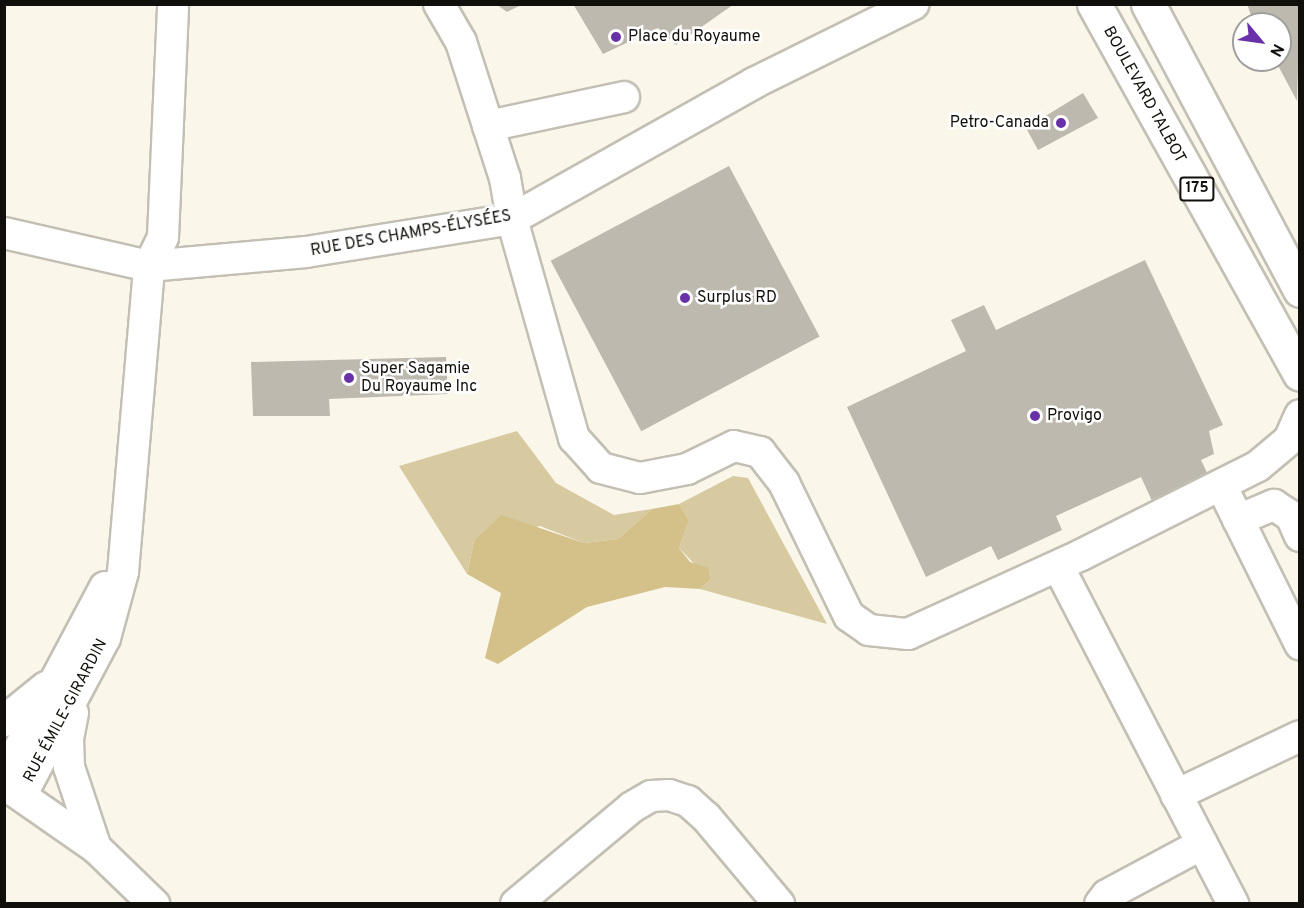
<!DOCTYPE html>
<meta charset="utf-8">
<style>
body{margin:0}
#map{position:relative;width:1304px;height:908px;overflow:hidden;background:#faf6ea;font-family:Overpass,sans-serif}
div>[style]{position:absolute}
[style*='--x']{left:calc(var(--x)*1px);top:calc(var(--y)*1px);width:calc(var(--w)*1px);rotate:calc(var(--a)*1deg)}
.green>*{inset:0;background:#d7c9a0}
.forest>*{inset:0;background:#d4c089}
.building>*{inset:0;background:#bdb9ae;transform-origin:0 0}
.roads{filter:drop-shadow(2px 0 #c3bfb4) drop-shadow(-2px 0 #c3bfb4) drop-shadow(0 2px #c3bfb4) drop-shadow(0 -2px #c3bfb4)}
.minor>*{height:30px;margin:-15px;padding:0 15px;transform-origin:15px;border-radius:15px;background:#fff}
.major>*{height:33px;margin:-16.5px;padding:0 16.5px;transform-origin:16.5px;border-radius:16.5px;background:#fff}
.dots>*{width:16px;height:16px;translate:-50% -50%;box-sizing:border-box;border:3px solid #fff;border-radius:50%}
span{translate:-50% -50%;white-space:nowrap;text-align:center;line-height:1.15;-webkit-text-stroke:5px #fff;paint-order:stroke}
.shield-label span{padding:2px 4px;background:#fff;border:2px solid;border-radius:4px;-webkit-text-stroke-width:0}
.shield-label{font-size:15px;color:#100f0b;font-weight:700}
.poi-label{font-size:16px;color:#100f0b}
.left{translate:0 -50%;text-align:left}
.right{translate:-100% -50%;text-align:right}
.street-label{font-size:16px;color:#100f0b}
.frame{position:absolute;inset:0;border:6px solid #100f0b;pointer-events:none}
.north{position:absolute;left:1232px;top:12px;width:60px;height:60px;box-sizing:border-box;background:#fff;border:2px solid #9f9f9d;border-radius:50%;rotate:119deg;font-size:16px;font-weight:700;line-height:24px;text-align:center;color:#100f0b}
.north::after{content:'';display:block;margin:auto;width:21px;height:27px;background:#6931a7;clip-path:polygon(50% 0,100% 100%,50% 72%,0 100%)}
</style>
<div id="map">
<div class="green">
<i style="clip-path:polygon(517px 431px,556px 483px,614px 515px,652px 509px,618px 539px,584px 543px,540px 526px,474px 541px,467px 574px,399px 466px)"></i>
<i style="clip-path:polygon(733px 476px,748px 478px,827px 624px,700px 589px,710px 580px,679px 548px,689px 521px,679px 504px)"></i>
</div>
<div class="forest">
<i style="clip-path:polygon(679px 504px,689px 521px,679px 548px,690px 562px,708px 568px,710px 580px,700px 589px,665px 587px,587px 607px,498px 664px,485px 658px,501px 593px,467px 574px,474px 541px,501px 515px,584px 543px,618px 539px,652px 509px)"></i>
</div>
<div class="building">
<i style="clip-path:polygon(496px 4px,523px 4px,507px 12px)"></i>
<i style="clip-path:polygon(573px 4px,734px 4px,676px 45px,658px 28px,603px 54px)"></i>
<i style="clip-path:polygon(1247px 4px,1300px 4px,1297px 101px,1275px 60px,1280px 60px,1280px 24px,1254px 24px)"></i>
<i style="clip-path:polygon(1083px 93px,1098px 118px,1038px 150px,1026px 128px)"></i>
<i style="left:729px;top:166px;width:193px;height:202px;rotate:62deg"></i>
<i style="clip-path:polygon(1145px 260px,1223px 425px,1209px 431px,1214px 454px,1201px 460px,1209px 477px,1153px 503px,1141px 477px,1056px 516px,1062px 530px,998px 560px,991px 546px,926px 577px,847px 407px,966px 351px,951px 320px,984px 305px,996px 330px)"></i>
<i style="clip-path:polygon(446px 357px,448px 394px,329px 399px,330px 416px,253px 416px,251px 362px)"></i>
</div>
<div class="roads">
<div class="minor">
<i style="--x:439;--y:4;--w:44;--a:59.9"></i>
<i style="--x:461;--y:42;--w:143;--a:72.1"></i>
<i style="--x:505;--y:178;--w:42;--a:80.3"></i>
<i style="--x:512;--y:219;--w:228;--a:74.2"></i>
<i style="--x:574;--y:438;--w:40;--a:48"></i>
<i style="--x:601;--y:468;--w:40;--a:14.4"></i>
<i style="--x:640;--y:478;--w:48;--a:-10.8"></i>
<i style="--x:687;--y:469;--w:52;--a:-26.1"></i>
<i style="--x:734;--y:446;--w:27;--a:13"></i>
<i style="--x:760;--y:452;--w:39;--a:52"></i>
<i style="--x:784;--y:483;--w:148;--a:64"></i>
<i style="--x:849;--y:616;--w:24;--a:35"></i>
<i style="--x:869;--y:630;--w:39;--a:6"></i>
<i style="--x:908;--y:634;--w:190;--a:-24.5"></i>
<i style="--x:1081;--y:555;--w:198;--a:-26.7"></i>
<i style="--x:1258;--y:466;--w:40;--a:-40"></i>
<i style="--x:1289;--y:440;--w:27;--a:-66"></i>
<i style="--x:488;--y:126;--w:139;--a:-12"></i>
<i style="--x:4;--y:233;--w:149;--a:12.8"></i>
<i style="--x:149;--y:266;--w:158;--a:-5.1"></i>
<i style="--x:306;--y:252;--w:209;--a:-9.1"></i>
<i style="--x:512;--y:219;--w:278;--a:-29.3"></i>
<i style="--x:754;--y:83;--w:178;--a:-26.3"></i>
<i style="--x:1221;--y:485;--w:178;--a:63.6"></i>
<i style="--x:1238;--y:520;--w:39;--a:-23"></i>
<i style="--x:1274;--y:505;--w:20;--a:33"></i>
<i style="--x:1291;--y:516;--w:22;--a:66"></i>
<i style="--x:1058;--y:566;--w:381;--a:62.6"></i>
<i style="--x:73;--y:713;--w:26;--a:101"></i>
<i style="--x:68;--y:739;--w:28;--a:88"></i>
<i style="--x:69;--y:767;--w:85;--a:71.6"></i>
<i style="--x:4;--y:721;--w:54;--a:-39"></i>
<i style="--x:4;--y:777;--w:215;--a:-62"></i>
<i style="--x:4;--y:784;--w:112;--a:34.8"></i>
<i style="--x:96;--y:848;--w:81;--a:44"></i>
<i style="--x:22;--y:794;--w:177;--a:-62"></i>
<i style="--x:105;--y:638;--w:68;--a:-74.7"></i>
<i style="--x:123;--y:572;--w:307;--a:-85.1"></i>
<i style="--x:149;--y:266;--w:32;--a:-64"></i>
<i style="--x:163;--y:237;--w:233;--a:-87.5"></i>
<i style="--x:1176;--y:795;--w:137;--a:-25.4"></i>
<i style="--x:516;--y:904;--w:151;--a:-39.9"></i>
<i style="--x:632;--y:807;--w:22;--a:-30"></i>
<i style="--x:651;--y:796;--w:18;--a:-3"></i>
<i style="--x:669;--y:795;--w:20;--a:18"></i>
<i style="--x:688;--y:801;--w:24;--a:42"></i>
<i style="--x:706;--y:817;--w:114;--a:50"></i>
<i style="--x:1100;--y:904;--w:11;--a:-52"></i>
<i style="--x:1107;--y:895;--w:108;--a:-28.2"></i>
</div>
<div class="major">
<i style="--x:1094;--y:4;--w:423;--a:60.9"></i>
<i style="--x:1148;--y:4;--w:324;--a:62"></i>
</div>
</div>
<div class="dots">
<i style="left:616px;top:37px;background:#6931a7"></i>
<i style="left:1061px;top:123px;background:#6931a7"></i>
<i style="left:685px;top:298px;background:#6931a7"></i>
<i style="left:349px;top:378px;background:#6931a7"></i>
<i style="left:1035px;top:416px;background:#6931a7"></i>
</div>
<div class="shield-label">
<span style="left:1197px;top:189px">175</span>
</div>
<div class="poi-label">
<span class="left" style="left:628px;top:37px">Place du Royaume</span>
<span class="right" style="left:1049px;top:123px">Petro-Canada</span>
<span class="left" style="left:697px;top:298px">Surplus RD</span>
<span class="left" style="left:361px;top:378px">Super Sagamie<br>Du Royaume Inc</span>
<span class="left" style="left:1047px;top:416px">Provigo</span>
</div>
<div class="street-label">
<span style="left:1144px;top:95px;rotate:61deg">BOULEVARD TALBOT</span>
<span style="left:411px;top:234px;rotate:-10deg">RUE DES CHAMPS-ÉLYSÉES</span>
<span style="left:66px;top:711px;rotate:-62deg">RUE ÉMILE-GIRARDIN</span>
</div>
<div class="frame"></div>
<div class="north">N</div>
</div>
